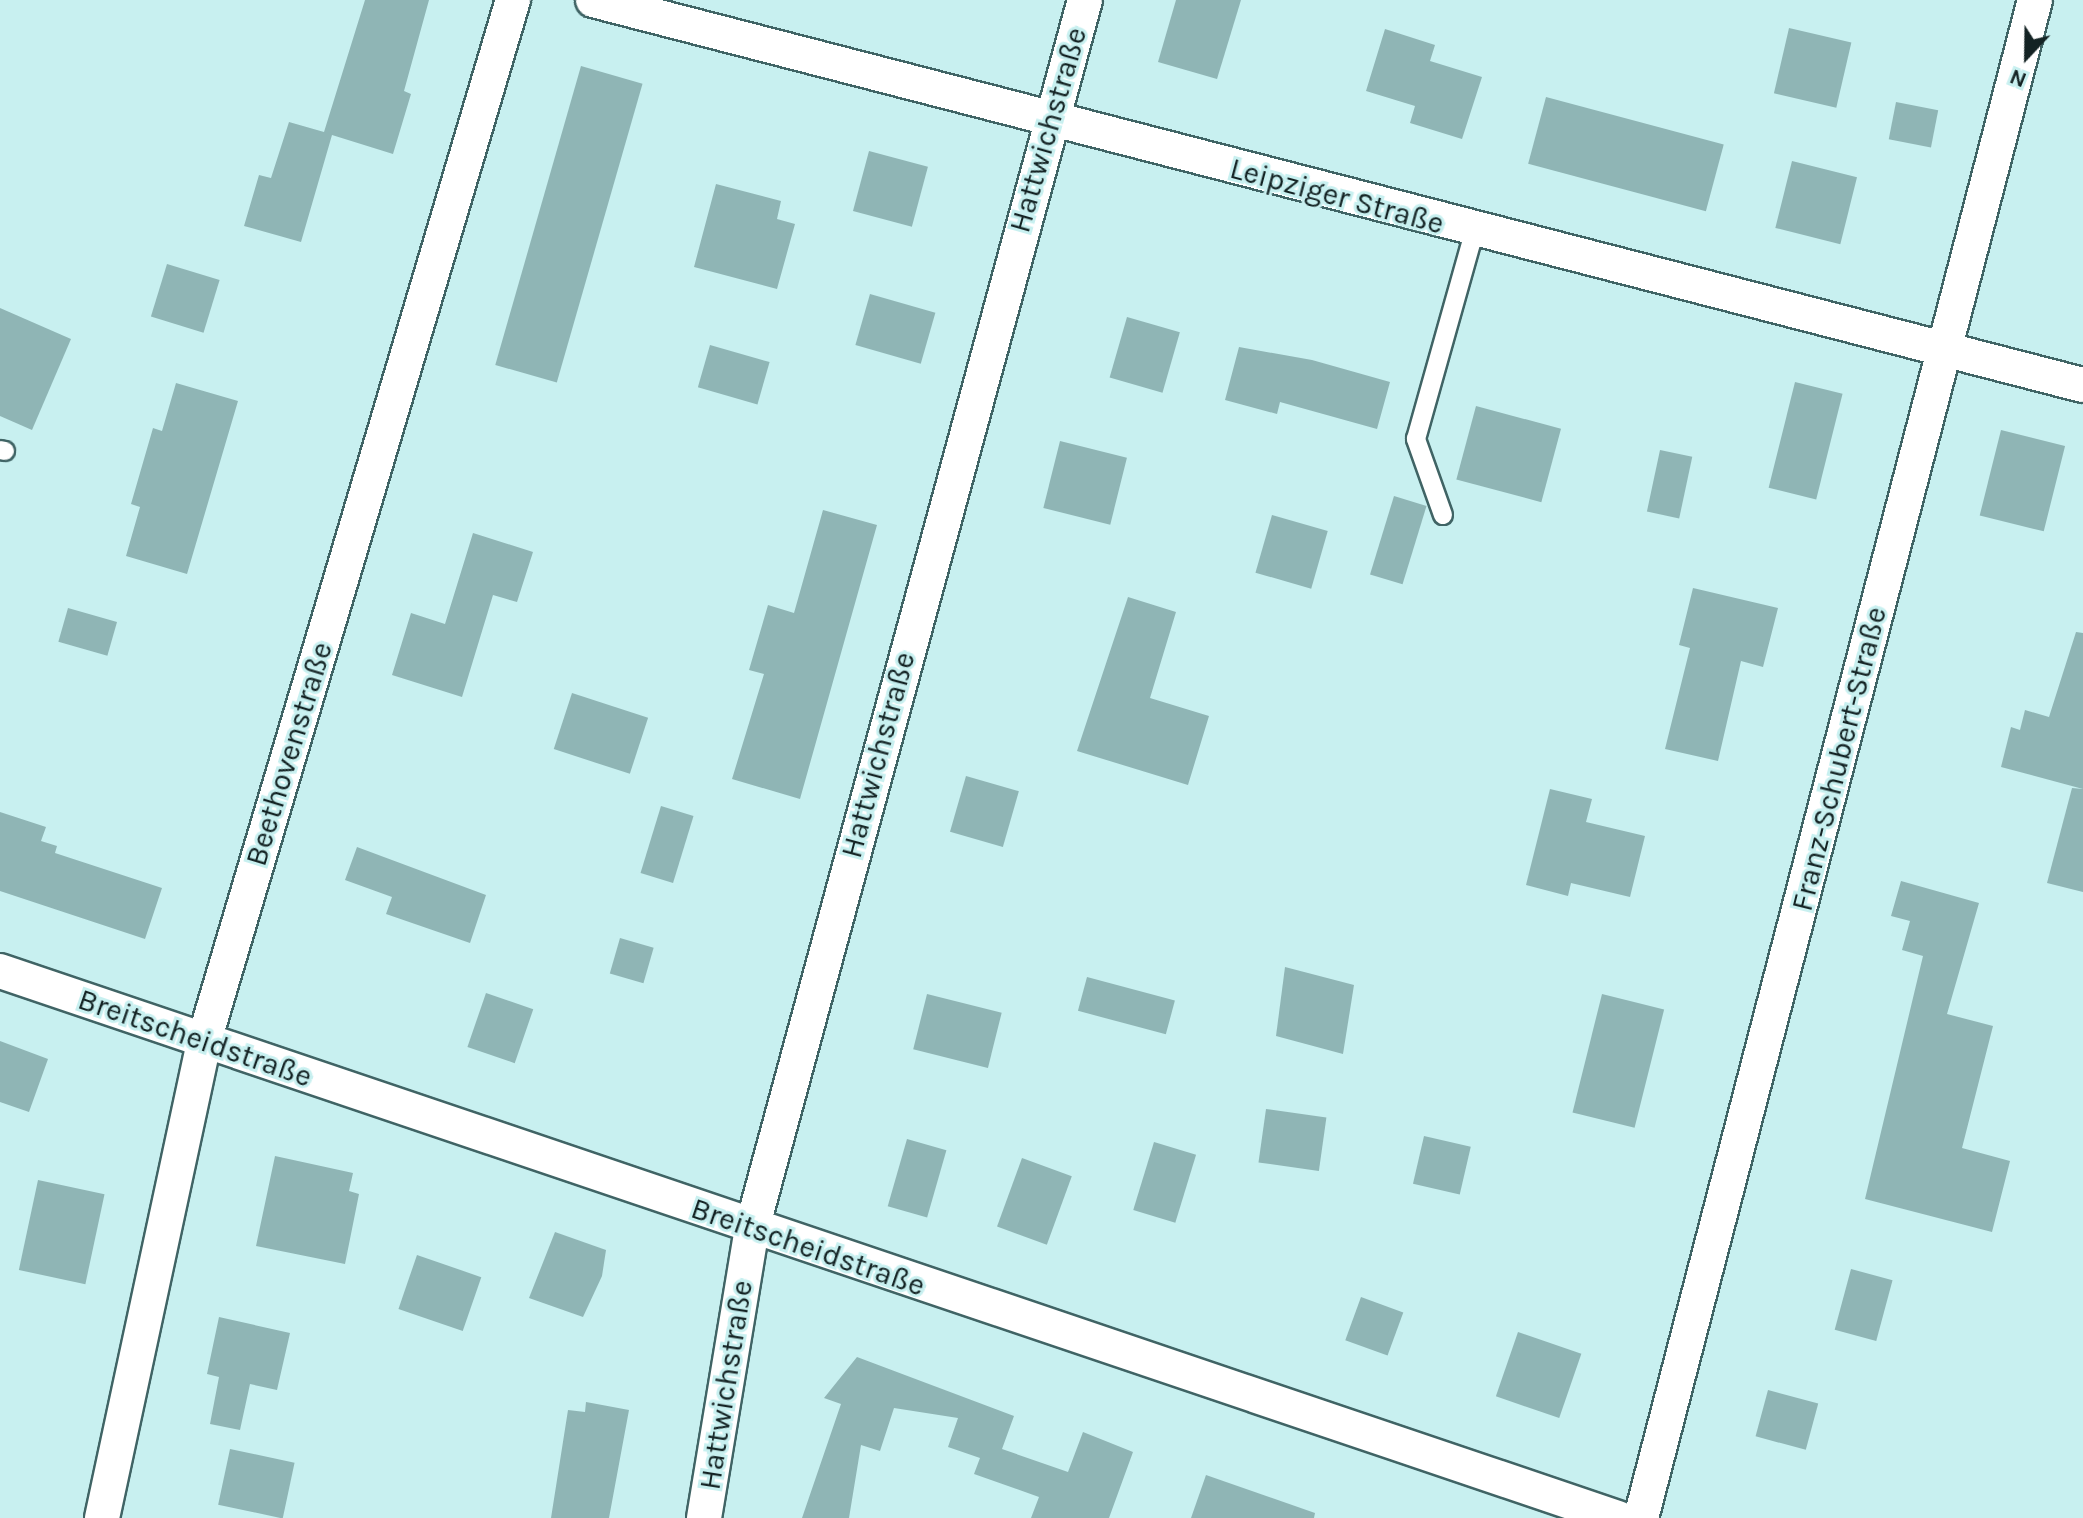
<!DOCTYPE html>
<meta charset="utf-8">
<style>
body{margin:0}
#map{position:relative;width:2083px;height:1518px;overflow:hidden;background:#c8f0f0;font-family:Karla,sans-serif}
div>[style]{position:absolute}
[style*='--x']{left:calc(var(--x)*1px);top:calc(var(--y)*1px);width:calc(var(--w)*1px);rotate:calc(var(--a)*1deg)}
.building>*{inset:0;background:#8fb5b5;transform-origin:0 0}
.roads{filter:drop-shadow(2px 0 #406465) drop-shadow(-2px 0 #406465) drop-shadow(0 2px #406465) drop-shadow(0 -2px #406465)}
.lane>*{height:18px;margin:-9px;padding:0 9px;transform-origin:9px;border-radius:9px;background:#fff}
.street>*{height:34px;margin:-17px;padding:0 17px;transform-origin:17px;border-radius:17px;background:#fff}
span{translate:-50% -50%;white-space:nowrap;text-align:center;line-height:1.15;-webkit-text-stroke:6px #c8f0f0;paint-order:stroke}
.street-label{font-size:30px;color:#142324}
.north{position:absolute;left:1987px;top:16px;width:80px;height:80px;-webkit-text-stroke:6px #c8f0f0;paint-order:stroke;rotate:202deg;font-size:22px;font-weight:700;line-height:32px;text-align:center;color:#142324}
.north::after{content:'';display:block;margin:auto;width:28px;height:36px;background:#142324;clip-path:polygon(50% 0,100% 100%,50% 72%,0 100%)}
</style>
<div id="map">
<div class="building">
<i style="clip-path:polygon(365px 0,429px 0,404px 91px,411px 94px,393px 154px,332px 135px,301px 242px,244px 226px,259px 175px,271px 178px,289px 122px,324px 132px)"></i>
<i style="clip-path:polygon(1176px 0,1241px 0,1217px 79px,1158px 62px)"></i>
<i style="left:1789px;top:28px;width:64px;height:67px;rotate:13deg"></i>
<i style="clip-path:polygon(1385px 29px,1435px 45px,1430px 61px,1482px 77px,1462px 139px,1410px 123px,1415px 106px,1366px 91px)"></i>
<i style="left:581px;top:66px;width:64px;height:311px;rotate:16deg"></i>
<i style="left:1546px;top:97px;width:184px;height:69px;rotate:15deg"></i>
<i style="left:1896px;top:102px;width:43px;height:38px;rotate:11deg"></i>
<i style="left:869px;top:151px;width:61px;height:62px;rotate:15deg"></i>
<i style="left:1792px;top:161px;width:67px;height:69px;rotate:14deg"></i>
<i style="clip-path:polygon(716px 184px,781px 201px,777px 219px,795px 224px,777px 289px,694px 267px)"></i>
<i style="left:167px;top:264px;width:55px;height:55px;rotate:17deg"></i>
<i style="left:870px;top:294px;width:68px;height:53px;rotate:16deg"></i>
<i style="clip-path:polygon(0 308px,71px 339px,32px 430px,0 416px)"></i>
<i style="left:1127px;top:317px;width:55px;height:63px;rotate:16deg"></i>
<i style="left:710px;top:345px;width:62px;height:44px;rotate:16deg"></i>
<i style="clip-path:polygon(1239px 347px,1312px 360px,1390px 382px,1377px 429px,1280px 402px,1277px 414px,1225px 400px)"></i>
<i style="left:1795px;top:382px;width:49px;height:109px;rotate:14deg"></i>
<i style="clip-path:polygon(176px 383px,238px 401px,187px 574px,126px 556px,140px 507px,131px 504px,153px 428px,162px 431px)"></i>
<i style="left:1476px;top:406px;width:88px;height:76px;rotate:15deg"></i>
<i style="left:2001px;top:430px;width:66px;height:88px;rotate:14deg"></i>
<i style="left:1060px;top:441px;width:69px;height:69px;rotate:14deg"></i>
<i style="left:1660px;top:450px;width:33px;height:63px;rotate:12deg"></i>
<i style="left:1394px;top:496px;width:34px;height:82px;rotate:17deg"></i>
<i style="clip-path:polygon(823px 510px,877px 525px,800px 799px,732px 779px,764px 674px,749px 670px,768px 605px,794px 613px)"></i>
<i style="left:1272px;top:515px;width:58px;height:60px;rotate:16deg"></i>
<i style="clip-path:polygon(473px 533px,533px 552px,517px 602px,493px 595px,462px 697px,392px 675px,411px 613px,445px 624px)"></i>
<i style="clip-path:polygon(1693px 588px,1778px 608px,1763px 667px,1741px 661px,1718px 761px,1665px 749px,1690px 648px,1679px 645px)"></i>
<i style="clip-path:polygon(1128px 597px,1176px 612px,1150px 698px,1209px 716px,1188px 785px,1077px 751px)"></i>
<i style="left:68px;top:608px;width:51px;height:35px;rotate:16deg"></i>
<i style="clip-path:polygon(2076px 632px,2083px 633px,2083px 789px,2001px 767px,2011px 727px,2020px 730px,2025px 710px,2049px 717px)"></i>
<i style="left:572px;top:693px;width:80px;height:59px;rotate:18deg"></i>
<i style="left:966px;top:776px;width:55px;height:58px;rotate:16deg"></i>
<i style="clip-path:polygon(2072px 788px,2083px 789px,2083px 892px,2047px 883px)"></i>
<i style="clip-path:polygon(1550px 789px,1592px 799px,1586px 822px,1645px 836px,1630px 897px,1571px 883px,1568px 896px,1526px 885px)"></i>
<i style="left:661px;top:806px;width:34px;height:70px;rotate:17deg"></i>
<i style="clip-path:polygon(0 812px,46px 827px,41px 841px,57px 846px,55px 853px,162px 888px,145px 939px,0 891px)"></i>
<i style="clip-path:polygon(357px 847px,486px 895px,470px 943px,386px 914px,392px 897px,345px 880px)"></i>
<i style="clip-path:polygon(1901px 881px,1979px 903px,1947px 1014px,1993px 1026px,1962px 1148px,2010px 1161px,1992px 1232px,1865px 1199px,1923px 956px,1902px 950px,1910px 921px,1891px 916px)"></i>
<i style="left:620px;top:938px;width:35px;height:37px;rotate:16deg"></i>
<i style="clip-path:polygon(1285px 967px,1354px 985px,1343px 1054px,1276px 1036px)"></i>
<i style="left:1087px;top:977px;width:91px;height:35px;rotate:15deg"></i>
<i style="left:486px;top:993px;width:50px;height:57px;rotate:19deg"></i>
<i style="left:927px;top:994px;width:77px;height:57px;rotate:14deg"></i>
<i style="left:1602px;top:994px;width:64px;height:122px;rotate:14deg"></i>
<i style="clip-path:polygon(0 1041px,48px 1059px,29px 1112px,0 1102px)"></i>
<i style="left:1266px;top:1109px;width:61px;height:54px;rotate:8deg"></i>
<i style="left:1424px;top:1136px;width:48px;height:49px;rotate:13deg"></i>
<i style="left:907px;top:1139px;width:41px;height:70px;rotate:16deg"></i>
<i style="left:1154px;top:1142px;width:44px;height:71px;rotate:17deg"></i>
<i style="clip-path:polygon(275px 1156px,353px 1173px,349px 1191px,359px 1194px,345px 1264px,256px 1246px)"></i>
<i style="left:1022px;top:1158px;width:53px;height:73px;rotate:20deg"></i>
<i style="left:38px;top:1180px;width:68px;height:92px;rotate:12deg"></i>
<i style="clip-path:polygon(555px 1232px,606px 1250px,602px 1276px,583px 1317px,529px 1298px)"></i>
<i style="left:417px;top:1255px;width:68px;height:57px;rotate:19deg"></i>
<i style="left:1851px;top:1269px;width:43px;height:63px;rotate:15deg"></i>
<i style="left:1361px;top:1297px;width:45px;height:46px;rotate:20deg"></i>
<i style="clip-path:polygon(219px 1317px,290px 1333px,277px 1390px,250px 1384px,240px 1430px,210px 1424px,219px 1377px,207px 1374px)"></i>
<i style="left:1518px;top:1332px;width:67px;height:68px;rotate:19deg"></i>
<i style="clip-path:polygon(857px 1357px,1014px 1416px,1002px 1449px,1068px 1472px,1083px 1432px,1133px 1452px,1109px 1518px,1031px 1518px,1039px 1497px,974px 1474px,980px 1458px,948px 1447px,958px 1418px,894px 1408px,880px 1451px,861px 1445px,849px 1518px,802px 1518px,841px 1404px,824px 1398px)"></i>
<i style="left:1768px;top:1390px;width:52px;height:48px;rotate:15deg"></i>
<i style="clip-path:polygon(586px 1402px,629px 1410px,609px 1518px,551px 1518px,568px 1410px,585px 1412px)"></i>
<i style="left:230px;top:1449px;width:66px;height:57px;rotate:12deg"></i>
<i style="clip-path:polygon(1206px 1475px,1315px 1513px,1314px 1518px,1191px 1518px)"></i>
</div>
<div class="roads">
<div class="lane">
<i style="--x:0;--y:450;--w:5;--a:11"></i>
<i style="--x:1443;--y:515;--w:81;--a:-109.6"></i>
<i style="--x:1416;--y:439;--w:215;--a:-74.3"></i>
</div>
<div class="street">
<i style="--x:593;--y:0;--w:1539;--a:14.49"></i>
<i style="--x:0;--y:971;--w:1708;--a:18.68"></i>
<i style="--x:102;--y:1518;--w:488;--a:-77.9"></i>
<i style="--x:204;--y:1041;--w:1086;--a:-73.47"></i>
<i style="--x:704;--y:1518;--w:294;--a:-80.6"></i>
<i style="--x:752;--y:1228;--w:1272;--a:-74.83"></i>
<i style="--x:1641;--y:1518;--w:1568;--a:-75.45"></i>
</div>
</div>
<div class="street-label">
<span style="left:1048px;top:130px;rotate:-74deg">Hattwichstraße</span>
<span style="left:1337px;top:196px;rotate:15deg">Leipziger Straße</span>
<span style="left:289px;top:754px;rotate:-73deg">Beethovenstraße</span>
<span style="left:878px;top:755px;rotate:-75deg">Hattwichstraße</span>
<span style="left:1839px;top:759px;rotate:-76deg">Franz-Schubert-Straße</span>
<span style="left:195px;top:1038px;rotate:19deg">Breitscheidstraße</span>
<span style="left:808px;top:1247px;rotate:19deg">Breitscheidstraße</span>
<span style="left:726px;top:1385px;rotate:-81deg">Hattwichstraße</span>
</div>
<div class="north">N</div>
</div>
